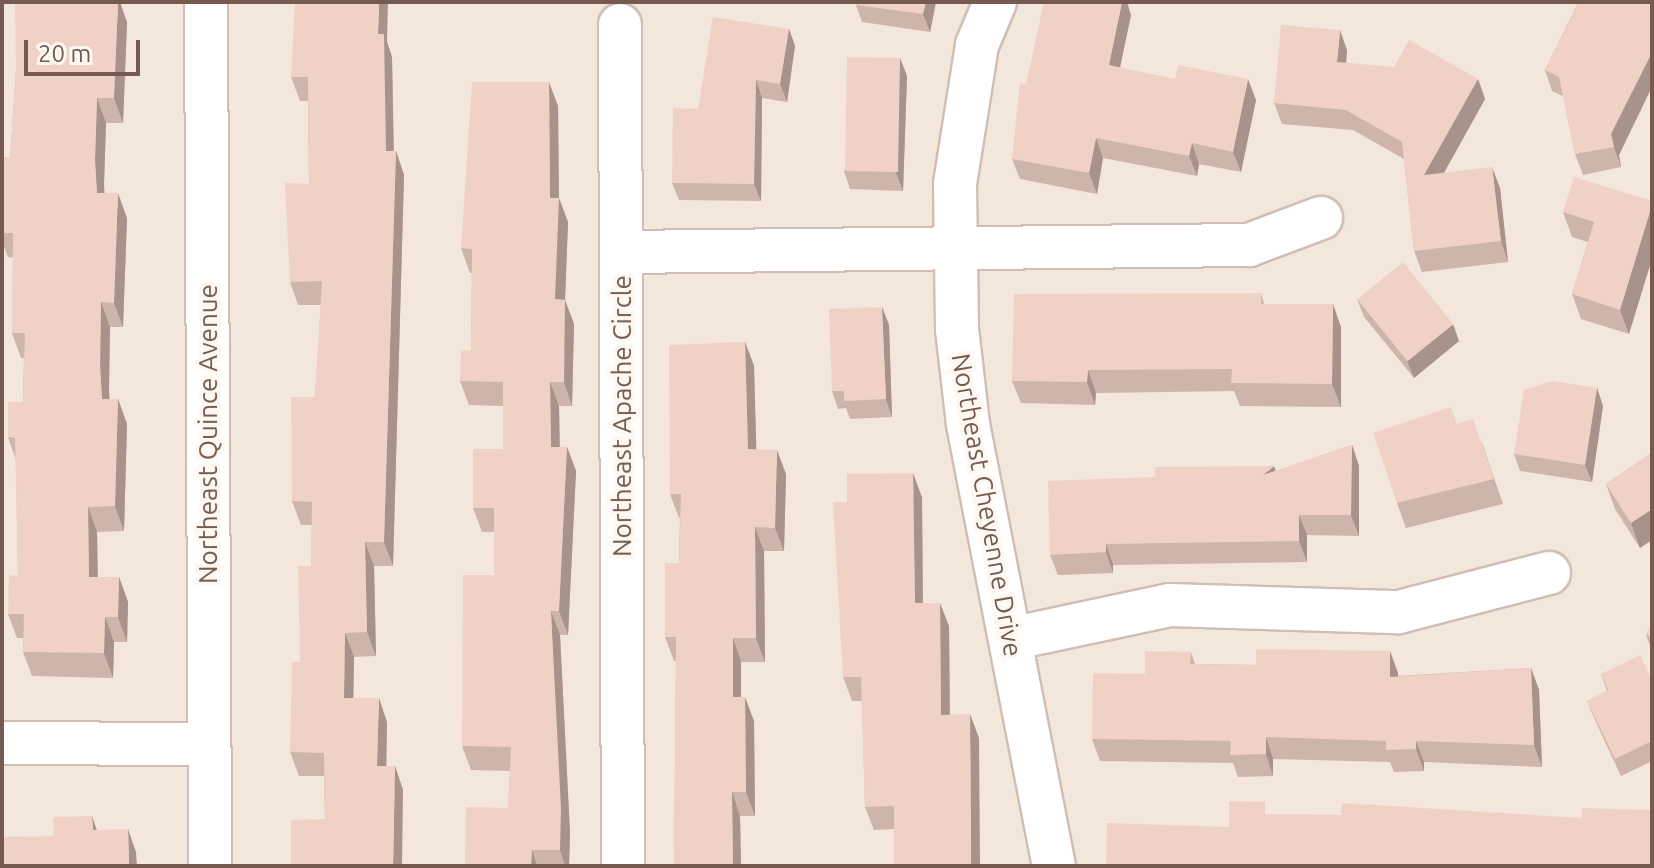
<!DOCTYPE html>
<style>
body{margin:0}
#map{position:relative;width:1654px;height:868px;overflow:hidden;background:#fbf4ec;font-family:Ubuntu,sans-serif}
div>[style]{position:absolute}
[style*='--x']{left:calc(var(--x)*1px);top:calc(var(--y)*1px);width:calc(var(--w)*1px);rotate:calc(var(--a)*1deg)}
.residential>*{inset:0;background:#f3e6da;transform-origin:0 0}
.roads{filter:drop-shadow(2px 0 #d0beb4) drop-shadow(-2px 0 #d0beb4) drop-shadow(0 2px #d0beb4) drop-shadow(0 -2px #d0beb4)}
.street>*{height:42px;margin:-21px;padding:0 21px;transform-origin:21px;border-radius:21px;background:#fff}
.wall>*{inset:0;background:#ceb5a9}
.shaded-wall>*{inset:0;background:#a7938a}
.building>*{inset:0;background:#efd2c5;transform-origin:0 0}
span{translate:-50% -50%;white-space:nowrap;text-align:center;line-height:1.15;-webkit-text-stroke:8px #fef8f2;paint-order:stroke}
.street-label{font-size:26px;color:#765a50}
.frame{position:absolute;inset:0;border:4px solid #765a50;pointer-events:none}
.scale{position:absolute;left:24px;top:40px;width:116px;height:36px;box-sizing:border-box;border:4px solid #765a50;border-top:0;padding-left:10px;font-size:24px;line-height:28px;white-space:nowrap;color:#765a50;-webkit-text-stroke:6px #fef8f2;paint-order:stroke}
</style>
<div id="map">
<div class="residential">
<i style="left:2px;top:2px;width:1650px;height:864px"></i>
</div>
<div class="roads">
<div class="street">
<i style="--x:206;--y:2;--w:864;--a:89.73"></i>
<i style="--x:995;--y:2;--w:47;--a:112.7"></i>
<i style="--x:977;--y:45;--w:141;--a:99"></i>
<i style="--x:955;--y:184;--w:145;--a:89.2"></i>
<i style="--x:957;--y:329;--w:96;--a:83.4"></i>
<i style="--x:968;--y:424;--w:450;--a:79"></i>
<i style="--x:620;--y:25;--w:841;--a:89.8"></i>
<i style="--x:621;--y:252;--w:628;--a:-0.64"></i>
<i style="--x:1249;--y:245;--w:77;--a:-20.6"></i>
<i style="--x:1010;--y:639;--w:164;--a:-12"></i>
<i style="--x:1170;--y:605;--w:229;--a:1.8"></i>
<i style="--x:1399;--y:612;--w:155;--a:-14.6"></i>
<i style="--x:2;--y:743;--w:207;--a:0.3"></i>
</div>
</div>
<div class="wall">
<i style="clip-path:polygon(936px 2px,930px 32px,862px 22px,856px 5px)"></i>
<i style="clip-path:polygon(1577px 2px,1652px 2px,1619px 155px,1621px 167px,1583px 175px,1575px 154px,1563px 96px,1552px 91px,1545px 70px,1578px 3px)"></i>
<i style="clip-path:polygon(1131px 15px,1120px 68px,1256px 100px,1241px 172px,1199px 164px,1197px 176px,1103px 158px,1097px 194px,1020px 179px,1012px 159px,1026px 84px)"></i>
<i style="clip-path:polygon(127px 22px,123px 123px,106px 123px,104px 184px,104px 193px,127px 218px,123px 327px,110px 327px,109px 389px,109px 399px,118px 399px,127px 424px,124px 531px,97px 532px,98px 577px,119px 577px,128px 602px,127px 642px,114px 642px,113px 678px,32px 676px,23px 652px,23px 638px,17px 638px,8px 614px,18px 576px,16px 460px,8px 437px,23px 402px,24px 358px,21px 358px,12px 333px,13px 258px,8px 257px,2px 242px,2px 157px,10px 158px,16px 70px)"></i>
<i style="clip-path:polygon(789px 29px,795px 46px,787px 102px,762px 98px,761px 201px,679px 200px,672px 183px)"></i>
<i style="clip-path:polygon(387px 42px,392px 57px,394px 151px,396px 151px,404px 175px,393px 566px,374px 566px,376px 656px,354px 657px,353px 698px,387px 722px,386px 766px,395px 766px,403px 790px,325px 819px,324px 776px,299px 776px,290px 752px,311px 566px,312px 525px,301px 525px,292px 501px,315px 397px,321px 305px,298px 305px,290px 282px,309px 184px,308px 101px,300px 101px,291px 77px)"></i>
<i style="clip-path:polygon(1347px 50px,1346px 63px,1478px 79px,1485px 99px,1444px 173px,1500px 188px,1508px 262px,1422px 272px,1414px 251px,1404px 159px,1353px 130px,1282px 124px,1274px 103px)"></i>
<i style="clip-path:polygon(900px 58px,907px 76px,903px 191px,850px 189px,844px 171px)"></i>
<i style="clip-path:polygon(558px 106px,559px 198px,568px 222px,565px 300px,574px 324px,572px 406px,559px 406px,560px 447px,567px 447px,576px 471px,568px 635px,560px 635px,570px 833px,569px 866px,465px 866px,508px 808px,510px 771px,471px 770px,462px 746px,494px 575px,494px 532px,482px 532px,473px 508px,503px 449px,503px 406px,469px 405px,460px 381px,471px 351px,472px 273px,470px 273px,461px 248px)"></i>
<i style="clip-path:polygon(1652px 201px,1629px 334px,1581px 319px,1572px 294px,1588px 242px,1572px 237px,1563px 212px)"></i>
<i style="clip-path:polygon(1261px 293px,1264px 304px,1341px 327px,1341px 407px,1240px 406px,1234px 391px,1096px 393px,1095px 405px,1021px 403px,1012px 381px)"></i>
<i style="clip-path:polygon(1357px 299px,1459px 341px,1414px 378px,1364px 317px)"></i>
<i style="clip-path:polygon(882px 307px,889px 325px,892px 417px,850px 419px,846px 408px,838px 409px,832px 391px)"></i>
<i style="clip-path:polygon(745px 342px,754px 366px,756px 449px,786px 474px,784px 551px,764px 551px,765px 662px,741px 662px,741px 697px,754px 721px,755px 816px,740px 816px,741px 866px,674px 866px,676px 661px,674px 661px,665px 637px,679px 563px,680px 518px,679px 518px,670px 494px)"></i>
<i style="clip-path:polygon(1597px 388px,1603px 406px,1592px 482px,1520px 471px,1514px 454px)"></i>
<i style="clip-path:polygon(1457px 424px,1482px 443px,1503px 504px,1406px 528px,1397px 503px)"></i>
<i style="clip-path:polygon(1352px 445px,1359px 466px,1359px 536px,1307px 535px,1307px 562px,1113px 565px,1113px 573px,1058px 575px,1050px 555px,1155px 477px,1276px 471px)"></i>
<i style="clip-path:polygon(1652px 453px,1640px 548px,1615px 509px,1606px 484px)"></i>
<i style="clip-path:polygon(922px 497px,923px 603px,949px 626px,950px 715px,979px 738px,894px 829px,874px 830px,865px 807px,862px 701px,852px 701px,843px 677px,847px 502px)"></i>
<i style="clip-path:polygon(1652px 624px,1652px 651px,1646px 635px)"></i>
<i style="clip-path:polygon(1390px 651px,1398px 673px,1398px 676px,1531px 668px,1539px 690px,1542px 767px,1424px 762px,1424px 771px,1394px 772px,1390px 762px,1273px 759px,1273px 776px,1238px 777px,1233px 763px,1100px 761px,1092px 739px,1145px 674px,1191px 652px,1195px 664px,1256px 665px)"></i>
<i style="clip-path:polygon(1601px 674px,1652px 680px,1652px 761px,1621px 776px,1594px 718px,1587px 701px,1607px 691px)"></i>
</div>
<div class="shaded-wall">
<i style="clip-path:polygon(118px 2px,120px 2px,127px 22px,123px 123px,114px 98px)"></i>
<i style="clip-path:polygon(379px 2px,388px 2px,387px 42px,392px 57px,394px 175px,386px 151px,378px 34px)"></i>
<i style="clip-path:polygon(926px 2px,936px 2px,930px 32px,923px 14px)"></i>
<i style="clip-path:polygon(1122px 2px,1127px 2px,1131px 15px,1116px 86px,1109px 65px)"></i>
<i style="clip-path:polygon(789px 29px,795px 46px,787px 102px,780px 84px)"></i>
<i style="clip-path:polygon(1340px 30px,1347px 50px,1345px 83px,1337px 62px)"></i>
<i style="clip-path:polygon(1652px 52px,1652px 87px,1619px 155px,1621px 167px,1614px 147px,1611px 134px)"></i>
<i style="clip-path:polygon(900px 58px,907px 76px,903px 191px,896px 173px)"></i>
<i style="clip-path:polygon(1248px 79px,1256px 100px,1241px 172px,1233px 152px)"></i>
<i style="clip-path:polygon(1478px 79px,1485px 99px,1431px 196px,1424px 175px)"></i>
<i style="clip-path:polygon(756px 80px,762px 98px,761px 201px,754px 184px)"></i>
<i style="clip-path:polygon(549px 82px,558px 106px,559px 206px,559px 198px,568px 222px,565px 300px,574px 324px,572px 406px,564px 382px,555px 299px,550px 198px)"></i>
<i style="clip-path:polygon(97px 98px,106px 123px,104px 184px,106px 217px,97px 193px,95px 160px)"></i>
<i style="clip-path:polygon(1096px 138px,1103px 158px,1097px 194px,1089px 173px)"></i>
<i style="clip-path:polygon(1192px 143px,1199px 164px,1197px 176px,1189px 156px)"></i>
<i style="clip-path:polygon(396px 151px,404px 175px,393px 566px,384px 542px)"></i>
<i style="clip-path:polygon(1492px 167px,1500px 188px,1508px 262px,1501px 241px)"></i>
<i style="clip-path:polygon(118px 193px,127px 218px,123px 327px,114px 303px)"></i>
<i style="clip-path:polygon(1652px 205px,1652px 259px,1629px 334px,1620px 310px)"></i>
<i style="clip-path:polygon(101px 302px,110px 327px,109px 389px,111px 423px,102px 399px,100px 365px)"></i>
<i style="clip-path:polygon(1333px 304px,1341px 327px,1341px 407px,1332px 384px)"></i>
<i style="clip-path:polygon(882px 307px,889px 325px,892px 417px,886px 399px)"></i>
<i style="clip-path:polygon(1453px 324px,1459px 341px,1414px 378px,1407px 361px)"></i>
<i style="clip-path:polygon(745px 342px,754px 366px,757px 473px,748px 449px)"></i>
<i style="clip-path:polygon(1088px 370px,1096px 393px,1095px 405px,1087px 382px)"></i>
<i style="clip-path:polygon(550px 382px,559px 406px,560px 471px,551px 447px)"></i>
<i style="clip-path:polygon(1597px 388px,1603px 406px,1592px 482px,1585px 465px)"></i>
<i style="clip-path:polygon(118px 399px,127px 424px,124px 531px,115px 506px)"></i>
<i style="clip-path:polygon(1352px 445px,1359px 466px,1359px 536px,1351px 515px)"></i>
<i style="clip-path:polygon(567px 447px,576px 471px,568px 635px,559px 611px)"></i>
<i style="clip-path:polygon(777px 450px,786px 474px,784px 551px,775px 528px)"></i>
<i style="clip-path:polygon(1274px 466px,1282px 487px,1263px 475px)"></i>
<i style="clip-path:polygon(913px 473px,922px 497px,923px 626px,915px 603px)"></i>
<i style="clip-path:polygon(88px 507px,97px 532px,98px 601px,89px 577px)"></i>
<i style="clip-path:polygon(1652px 509px,1652px 540px,1640px 548px,1631px 523px)"></i>
<i style="clip-path:polygon(1299px 515px,1307px 535px,1307px 562px,1299px 541px)"></i>
<i style="clip-path:polygon(755px 527px,764px 551px,765px 662px,756px 638px)"></i>
<i style="clip-path:polygon(365px 542px,374px 566px,376px 656px,367px 632px)"></i>
<i style="clip-path:polygon(1106px 544px,1113px 565px,1113px 573px,1106px 552px)"></i>
<i style="clip-path:polygon(119px 577px,128px 602px,127px 642px,118px 617px)"></i>
<i style="clip-path:polygon(940px 603px,949px 626px,950px 739px,941px 715px)"></i>
<i style="clip-path:polygon(551px 611px,560px 635px,570px 833px,569px 866px,565px 866px,560px 850px)"></i>
<i style="clip-path:polygon(105px 617px,114px 642px,113px 678px,104px 653px)"></i>
<i style="clip-path:polygon(345px 633px,354px 657px,353px 721px,344px 698px)"></i>
<i style="clip-path:polygon(733px 638px,741px 662px,741px 721px,733px 697px)"></i>
<i style="clip-path:polygon(1390px 651px,1398px 673px,1398px 698px,1390px 677px)"></i>
<i style="clip-path:polygon(1531px 668px,1539px 690px,1542px 767px,1534px 745px)"></i>
<i style="clip-path:polygon(745px 697px,754px 721px,755px 816px,746px 792px)"></i>
<i style="clip-path:polygon(379px 698px,387px 722px,386px 790px,377px 766px)"></i>
<i style="clip-path:polygon(970px 714px,979px 738px,980px 866px,971px 866px)"></i>
<i style="clip-path:polygon(1266px 737px,1273px 759px,1273px 776px,1266px 754px)"></i>
<i style="clip-path:polygon(1416px 741px,1424px 762px,1424px 771px,1416px 749px)"></i>
<i style="clip-path:polygon(395px 766px,403px 790px,402px 866px,393px 866px)"></i>
<i style="clip-path:polygon(732px 792px,740px 816px,741px 866px,733px 866px)"></i>
<i style="clip-path:polygon(92px 816px,100px 839px,93px 830px)"></i>
<i style="clip-path:polygon(128px 829px,136px 852px,137px 866px,129px 866px)"></i>
<i style="clip-path:polygon(532px 850px,537px 866px,531px 866px)"></i>
</div>
<div class="building">
<i style="clip-path:polygon(15px 2px,118px 2px,114px 98px,97px 98px,95px 160px,97px 193px,118px 193px,114px 303px,101px 302px,100px 365px,102px 399px,118px 399px,115px 506px,88px 507px,89px 577px,119px 577px,118px 617px,105px 617px,104px 653px,23px 652px,24px 614px,8px 614px,9px 575px,18px 576px,15px 438px,8px 437px,8px 402px,23px 402px,25px 333px,12px 333px,13px 233px,2px 233px,2px 157px,10px 158px,16px 70px)"></i>
<i style="clip-path:polygon(295px 2px,379px 2px,378px 34px,384px 34px,386px 151px,396px 151px,384px 542px,365px 542px,367px 632px,345px 633px,344px 698px,379px 698px,377px 766px,395px 766px,393px 866px,291px 866px,291px 820px,325px 819px,324px 753px,290px 752px,292px 662px,300px 662px,298px 566px,311px 566px,312px 502px,292px 501px,291px 397px,315px 397px,322px 281px,290px 282px,285px 183px,309px 184px,308px 77px,291px 77px)"></i>
<i style="clip-path:polygon(857px 2px,926px 2px,923px 14px,856px 5px)"></i>
<i style="clip-path:polygon(1044px 2px,1122px 2px,1109px 65px,1175px 79px,1178px 65px,1248px 79px,1233px 152px,1192px 143px,1189px 156px,1096px 138px,1089px 173px,1012px 159px,1020px 83px,1026px 84px)"></i>
<i style="clip-path:polygon(1579px 2px,1652px 2px,1652px 52px,1611px 134px,1614px 147px,1575px 154px,1559px 77px,1545px 70px)"></i>
<i style="clip-path:polygon(713px 17px,789px 29px,780px 84px,756px 80px,754px 184px,672px 183px,673px 108px,698px 109px)"></i>
<i style="clip-path:polygon(1281px 25px,1340px 30px,1337px 62px,1394px 67px,1409px 40px,1478px 79px,1424px 175px,1492px 167px,1501px 241px,1414px 251px,1402px 142px,1346px 110px,1274px 103px)"></i>
<i style="left:847px;top:57px;width:53px;height:114px;rotate:1deg"></i>
<i style="clip-path:polygon(472px 82px,549px 82px,550px 198px,559px 198px,555px 299px,565px 300px,564px 382px,550px 382px,551px 447px,567px 447px,559px 611px,551px 611px,561px 809px,560px 850px,532px 850px,531px 866px,465px 866px,466px 807px,508px 808px,511px 747px,462px 746px,463px 575px,494px 575px,494px 508px,473px 508px,473px 449px,503px 449px,503px 382px,460px 381px,461px 350px,471px 351px,472px 249px,461px 248px)"></i>
<i style="clip-path:polygon(1574px 177px,1652px 201px,1652px 205px,1620px 310px,1572px 294px,1594px 222px,1563px 212px)"></i>
<i style="left:1403px;top:262px;width:80px;height:59px;rotate:51deg"></i>
<i style="clip-path:polygon(1261px 293px,1261px 304px,1333px 304px,1332px 384px,1231px 383px,1232px 369px,1088px 370px,1087px 382px,1012px 381px,1014px 294px)"></i>
<i style="clip-path:polygon(882px 307px,886px 399px,844px 401px,844px 391px,832px 391px,829px 309px)"></i>
<i style="clip-path:polygon(745px 342px,748px 449px,777px 450px,775px 528px,755px 527px,756px 638px,733px 638px,733px 697px,745px 697px,746px 792px,732px 792px,733px 866px,674px 866px,676px 637px,665px 637px,665px 563px,679px 563px,681px 494px,670px 494px,669px 345px)"></i>
<i style="clip-path:polygon(1552px 381px,1597px 388px,1585px 465px,1514px 454px,1524px 390px)"></i>
<i style="clip-path:polygon(1451px 407px,1457px 424px,1473px 419px,1494px 479px,1397px 503px,1373px 433px)"></i>
<i style="clip-path:polygon(1352px 445px,1351px 515px,1299px 515px,1299px 541px,1106px 544px,1106px 552px,1050px 555px,1048px 481px,1155px 477px,1155px 467px,1274px 466px,1263px 475px)"></i>
<i style="clip-path:polygon(1652px 453px,1652px 509px,1631px 523px,1606px 484px)"></i>
<i style="clip-path:polygon(913px 473px,915px 603px,940px 603px,941px 715px,970px 714px,971px 866px,894px 866px,894px 806px,865px 807px,861px 677px,843px 677px,833px 502px,847px 502px,847px 474px)"></i>
<i style="clip-path:polygon(1652px 624px,1652px 638px,1646px 635px)"></i>
<i style="clip-path:polygon(1256px 649px,1390px 651px,1390px 677px,1531px 668px,1534px 745px,1416px 741px,1416px 749px,1386px 750px,1386px 741px,1266px 737px,1266px 754px,1230px 755px,1231px 741px,1092px 739px,1093px 673px,1145px 674px,1145px 651px,1191px 652px,1190px 664px,1256px 665px)"></i>
<i style="clip-path:polygon(1640px 655px,1652px 680px,1652px 741px,1615px 759px,1587px 701px,1608px 690px,1601px 674px)"></i>
<i style="clip-path:polygon(1229px 801px,1265px 802px,1265px 814px,1341px 815px,1342px 803px,1582px 818px,1582px 808px,1652px 810px,1652px 866px,1106px 866px,1107px 823px,1229px 827px)"></i>
<i style="clip-path:polygon(92px 816px,93px 830px,128px 829px,129px 866px,2px 866px,2px 837px,54px 836px,53px 817px)"></i>
</div>
<div class="street-label">
<span style="left:622px;top:416px;rotate:-90deg">Northeast Apache Circle</span>
<span style="left:208px;top:434px;rotate:-90deg">Northeast Quince Avenue</span>
<span style="left:987px;top:505px;rotate:80deg">Northeast Cheyenne Drive</span>
</div>
<div class="frame"></div>
<div class="scale">20 m</div>
</div>
